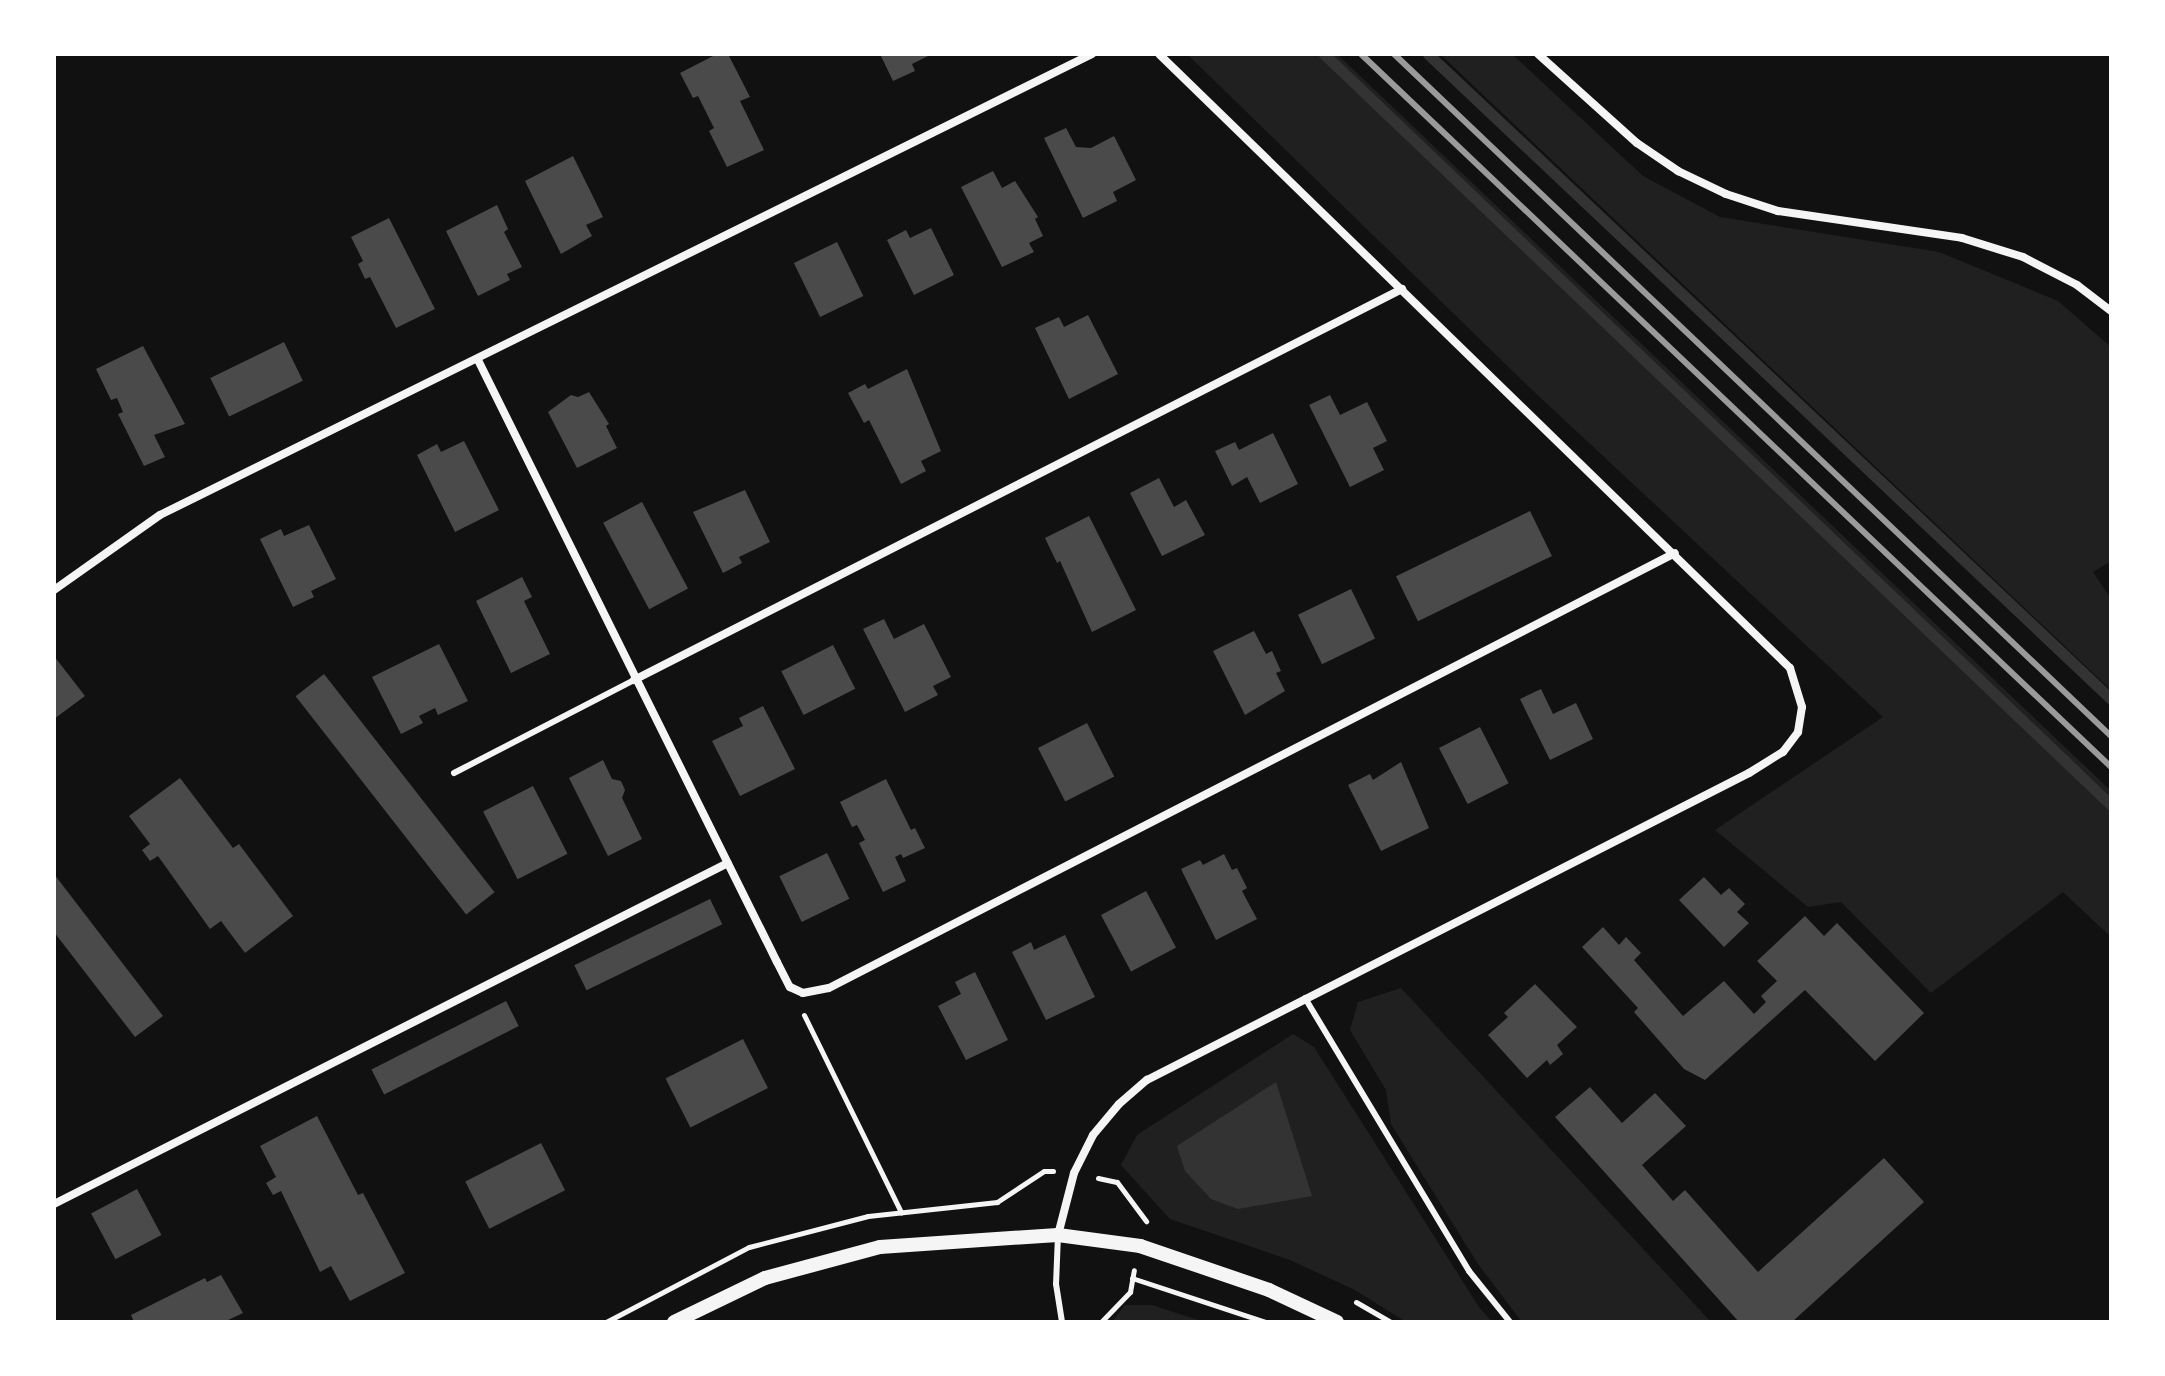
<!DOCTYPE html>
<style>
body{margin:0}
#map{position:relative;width:2165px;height:1376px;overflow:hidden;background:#111;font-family:Arial,sans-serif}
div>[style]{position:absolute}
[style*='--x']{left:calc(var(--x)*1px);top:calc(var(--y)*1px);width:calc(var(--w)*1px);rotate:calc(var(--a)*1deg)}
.green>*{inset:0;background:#202020}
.water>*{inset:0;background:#333}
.stream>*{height:11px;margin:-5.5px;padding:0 5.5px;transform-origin:5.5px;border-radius:5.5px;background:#333}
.building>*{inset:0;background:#4a4a4a;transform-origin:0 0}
.path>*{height:5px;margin:-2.5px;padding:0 2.5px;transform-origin:2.5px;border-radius:2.5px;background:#f5f5f5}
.service>*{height:6px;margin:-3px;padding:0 3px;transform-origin:3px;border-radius:3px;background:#f5f5f5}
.minor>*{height:8px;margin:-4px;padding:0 4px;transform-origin:4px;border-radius:4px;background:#f5f5f5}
.tertiary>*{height:14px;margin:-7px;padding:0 7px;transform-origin:7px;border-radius:7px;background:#f5f5f5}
.rail>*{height:6px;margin:-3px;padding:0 3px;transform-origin:3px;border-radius:3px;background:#9a9a9a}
span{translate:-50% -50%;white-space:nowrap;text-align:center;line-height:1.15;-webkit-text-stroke:6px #fff;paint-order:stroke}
.frame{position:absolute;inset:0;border:56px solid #fff;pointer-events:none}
</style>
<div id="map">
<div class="green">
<i style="clip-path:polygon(1187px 54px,1337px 54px,2111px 791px,2111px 937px,2063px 892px,1931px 993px,1841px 902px,1808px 907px,1715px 830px,1883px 717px,1529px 387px)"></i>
<i style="clip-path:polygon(1440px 54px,1512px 54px,1643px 176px,1720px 217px,1939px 252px,2058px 301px,2111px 347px,2111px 561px,2093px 572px,2111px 599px,2111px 690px)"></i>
<i style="clip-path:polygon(1401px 988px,1711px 1322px,1522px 1322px,1478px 1264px,1391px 1124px,1386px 1090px,1350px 1030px,1358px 1002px)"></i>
<i style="clip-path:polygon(1293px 1034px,1314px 1047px,1479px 1307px,1492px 1322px,1406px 1322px,1355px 1290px,1290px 1260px,1170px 1219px,1121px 1165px,1137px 1135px)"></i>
<i style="clip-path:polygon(1125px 1305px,1152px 1305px,1204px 1322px,1112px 1322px)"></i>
</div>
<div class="water">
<i style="clip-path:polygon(1276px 1082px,1312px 1196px,1238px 1209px,1211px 1199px,1185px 1171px,1177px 1146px)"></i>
</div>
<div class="stream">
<i style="--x:1324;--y:54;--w:1088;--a:43.66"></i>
<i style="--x:1428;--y:54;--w:939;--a:43.36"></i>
</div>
<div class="building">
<i style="clip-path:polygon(717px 54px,728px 54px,750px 97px,740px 101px,764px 150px,727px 167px,709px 131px,714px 128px,698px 96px,693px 98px,680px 73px)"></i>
<i style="clip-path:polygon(880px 54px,932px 54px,912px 64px,915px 71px,893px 81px)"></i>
<i style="clip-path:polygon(1066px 128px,1076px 147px,1091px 148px,1114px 136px,1136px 180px,1113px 192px,1117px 201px,1083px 218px,1044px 138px)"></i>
<i style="clip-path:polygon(573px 156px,603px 217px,586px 225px,592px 236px,561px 254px,525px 181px)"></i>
<i style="clip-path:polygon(993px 171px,1002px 188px,1015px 181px,1038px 217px,1035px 219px,1043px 236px,1029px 243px,1034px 252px,1002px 267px,961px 187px)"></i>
<i style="clip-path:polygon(497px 205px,508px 229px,504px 232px,522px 267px,507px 274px,510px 280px,478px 296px,446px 231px)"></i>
<i style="clip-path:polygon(389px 218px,435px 309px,396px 328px,370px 277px,365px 279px,358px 264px,363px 261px,351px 237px)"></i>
<i style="clip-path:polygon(931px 228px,954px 275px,914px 295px,887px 240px,906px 230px,910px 238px)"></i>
<i style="left:837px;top:242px;width:60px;height:48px;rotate:64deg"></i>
<i style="clip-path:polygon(1088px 315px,1118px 374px,1069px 399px,1035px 328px,1059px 317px,1064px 327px)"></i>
<i style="left:284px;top:342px;width:43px;height:82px;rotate:64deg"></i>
<i style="clip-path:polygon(143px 346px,185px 424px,154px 435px,165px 457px,144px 466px,118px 414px,123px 412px,117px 398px,111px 400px,96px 369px)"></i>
<i style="clip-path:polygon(907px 369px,941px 451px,921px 461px,926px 471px,901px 484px,869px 420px,864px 423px,848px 393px,865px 384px,868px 389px)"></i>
<i style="clip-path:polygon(589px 392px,609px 424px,606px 426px,617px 448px,577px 468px,548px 412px,571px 395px,578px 397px)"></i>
<i style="clip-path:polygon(1330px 395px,1340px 415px,1367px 402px,1387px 441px,1373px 448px,1384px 470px,1350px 487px,1309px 405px)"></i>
<i style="clip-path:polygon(1273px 433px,1298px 484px,1260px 503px,1247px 477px,1232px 486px,1215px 451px,1235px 442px,1239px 450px)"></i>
<i style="clip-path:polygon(464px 441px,499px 510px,455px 532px,417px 455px,437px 444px,441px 452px)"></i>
<i style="clip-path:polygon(1159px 478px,1174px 507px,1186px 500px,1205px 535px,1162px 556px,1130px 493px)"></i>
<i style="clip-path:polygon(745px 490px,770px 542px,739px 557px,742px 563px,723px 573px,693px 512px)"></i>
<i style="left:642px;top:502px;width:98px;height:44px;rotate:62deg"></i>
<i style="left:1530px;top:511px;width:50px;height:149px;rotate:64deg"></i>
<i style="clip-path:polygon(1089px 516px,1136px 610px,1092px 632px,1060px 561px,1057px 563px,1045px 538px)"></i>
<i style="clip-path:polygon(309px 525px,336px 579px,311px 591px,314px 597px,293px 607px,260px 539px,281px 529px,284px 536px)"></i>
<i style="clip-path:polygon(522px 577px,532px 597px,524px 601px,550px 654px,511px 673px,476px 601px)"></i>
<i style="left:1351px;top:589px;width:55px;height:59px;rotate:64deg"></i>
<i style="clip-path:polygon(884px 619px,894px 639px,924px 624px,951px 677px,933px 686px,938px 695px,905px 712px,863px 629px)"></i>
<i style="clip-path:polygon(1254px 631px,1266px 654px,1272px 651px,1281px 671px,1276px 673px,1285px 691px,1245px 715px,1213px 651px)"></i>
<i style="clip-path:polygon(439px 644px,468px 701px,438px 715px,435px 708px,419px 716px,423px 723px,401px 734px,372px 677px)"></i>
<i style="left:833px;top:645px;width:49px;height:58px;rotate:63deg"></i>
<i style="clip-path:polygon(54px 656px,85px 696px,54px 719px)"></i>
<i style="left:324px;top:674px;width:277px;height:36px;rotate:52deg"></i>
<i style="clip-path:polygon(1541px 689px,1553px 714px,1576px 703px,1593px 739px,1550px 760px,1520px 699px)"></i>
<i style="clip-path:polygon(763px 706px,795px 769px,740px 796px,712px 741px,743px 726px,739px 718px)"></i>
<i style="left:1087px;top:723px;width:60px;height:55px;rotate:63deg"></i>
<i style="left:1480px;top:727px;width:63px;height:46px;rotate:63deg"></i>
<i style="clip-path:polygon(603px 760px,612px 779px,621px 781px,625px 790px,622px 798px,642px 839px,608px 856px,569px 778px)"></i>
<i style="clip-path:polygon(1401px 762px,1429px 828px,1381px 851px,1348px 785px,1370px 774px,1373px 780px)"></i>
<i style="clip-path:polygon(180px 778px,233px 848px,239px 844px,293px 916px,245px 953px,221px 921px,210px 929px,158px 856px,150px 861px,142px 850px,150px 844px,129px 816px)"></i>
<i style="clip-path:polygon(886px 779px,911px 830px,915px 828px,925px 848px,903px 858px,901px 854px,895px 857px,906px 881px,883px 892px,859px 843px,865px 840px,857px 825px,852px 827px,840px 802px)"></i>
<i style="left:533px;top:786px;width:76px;height:56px;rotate:63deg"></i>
<i style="left:827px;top:853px;width:51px;height:53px;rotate:64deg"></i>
<i style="clip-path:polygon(1224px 854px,1232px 870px,1237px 868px,1247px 888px,1242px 891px,1257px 919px,1216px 940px,1181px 869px,1200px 860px,1203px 865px)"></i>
<i style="clip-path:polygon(54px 874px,163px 1016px,135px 1037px,54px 932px)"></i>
<i style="clip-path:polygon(1704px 877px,1721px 895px,1729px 888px,1745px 904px,1737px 912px,1749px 923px,1724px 947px,1679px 900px)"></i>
<i style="left:1146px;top:891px;width:64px;height:51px;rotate:62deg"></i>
<i style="left:710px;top:899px;width:28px;height:151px;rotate:64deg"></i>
<i style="clip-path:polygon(1805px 916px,1824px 936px,1837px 923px,1924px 1013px,1875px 1061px,1805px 990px,1705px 1080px,1684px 1069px,1634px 1012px,1638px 1008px,1582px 947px,1603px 927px,1619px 945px,1626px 937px,1641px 953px,1634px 960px,1683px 1016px,1724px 981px,1754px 1014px,1766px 1002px,1761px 996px,1777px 981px,1757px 961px)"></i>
<i style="clip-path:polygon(1065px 935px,1095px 997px,1046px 1020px,1012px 952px,1031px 942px,1034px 950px)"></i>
<i style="clip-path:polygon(975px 972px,1008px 1040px,966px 1060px,938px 1006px,961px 994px,955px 982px)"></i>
<i style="clip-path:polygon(1535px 984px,1577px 1027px,1557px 1045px,1563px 1054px,1550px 1065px,1547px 1060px,1527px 1078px,1488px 1035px,1508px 1017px,1504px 1013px)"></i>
<i style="left:506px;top:1001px;width:28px;height:151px;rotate:63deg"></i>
<i style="left:743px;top:1039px;width:55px;height:87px;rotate:63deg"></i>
<i style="clip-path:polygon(1590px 1087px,1622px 1123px,1655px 1093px,1686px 1126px,1642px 1165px,1673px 1201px,1685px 1190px,1758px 1272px,1884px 1158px,1924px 1202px,1792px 1322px,1739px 1322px,1555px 1117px)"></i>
<i style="clip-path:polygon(317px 1116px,358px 1195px,363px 1193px,405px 1273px,350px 1301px,331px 1266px,320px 1272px,281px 1191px,273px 1195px,266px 1183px,276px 1177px,260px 1146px)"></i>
<i style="left:541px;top:1143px;width:53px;height:85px;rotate:63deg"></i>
<i style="left:137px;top:1189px;width:52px;height:52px;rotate:62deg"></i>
<i style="clip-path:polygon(221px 1275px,243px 1313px,224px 1322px,134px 1322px,131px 1315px,205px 1278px,207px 1282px)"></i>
</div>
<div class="path">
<i style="--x:804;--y:1015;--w:220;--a:63.8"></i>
<i style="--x:1098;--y:1178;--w:19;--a:12"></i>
<i style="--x:1117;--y:1182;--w:49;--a:53.4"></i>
<i style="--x:1132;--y:1278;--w:141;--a:18.2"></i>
<i style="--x:1356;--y:1302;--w:39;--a:30"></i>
<i style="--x:606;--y:1322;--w:161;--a:-27.7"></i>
<i style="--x:749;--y:1247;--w:123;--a:-14.6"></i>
<i style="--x:868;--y:1216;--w:130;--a:-6.2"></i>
<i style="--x:997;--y:1202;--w:56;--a:-33.4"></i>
<i style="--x:1044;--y:1171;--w:9;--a:0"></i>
<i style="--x:1101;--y:1322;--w:42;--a:-46"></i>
<i style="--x:1130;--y:1292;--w:22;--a:-80"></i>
</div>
<div class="service">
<i style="--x:454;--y:773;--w:203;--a:-27.3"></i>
<i style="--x:1305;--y:998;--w:318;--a:59"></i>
<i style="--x:1469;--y:1271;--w:65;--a:51.2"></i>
<i style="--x:1058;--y:1235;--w:49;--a:92.3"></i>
<i style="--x:1056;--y:1284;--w:38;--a:81"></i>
</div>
<div class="minor">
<i style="--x:1538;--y:54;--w:133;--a:42"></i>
<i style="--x:1637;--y:143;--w:50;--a:34.3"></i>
<i style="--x:1678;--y:171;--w:53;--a:25.6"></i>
<i style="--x:1726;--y:194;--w:55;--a:18.1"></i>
<i style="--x:1778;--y:211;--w:186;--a:8.3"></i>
<i style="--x:1962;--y:238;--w:64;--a:17.3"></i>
<i style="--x:2023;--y:257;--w:61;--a:27.4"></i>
<i style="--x:2077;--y:285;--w:43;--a:37.4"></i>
<i style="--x:478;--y:360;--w:672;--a:63.59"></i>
<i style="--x:777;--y:962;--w:28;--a:63"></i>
<i style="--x:790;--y:987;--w:14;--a:25"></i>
<i style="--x:803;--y:993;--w:26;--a:-11"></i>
<i style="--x:829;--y:988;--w:951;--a:-27.21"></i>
<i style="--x:54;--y:590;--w:130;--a:-35.3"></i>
<i style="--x:160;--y:515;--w:1040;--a:-26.32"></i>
<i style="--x:634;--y:680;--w:862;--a:-26.98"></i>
<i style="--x:54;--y:1204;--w:755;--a:-26.84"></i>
<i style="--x:1058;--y:1235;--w:64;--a:-75.5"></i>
<i style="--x:1074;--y:1173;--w:42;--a:-63.4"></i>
<i style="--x:1093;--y:1135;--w:40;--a:-50"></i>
<i style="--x:1119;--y:1104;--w:37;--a:-41"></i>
<i style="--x:1147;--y:1080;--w:676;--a:-27.02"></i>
<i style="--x:1749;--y:773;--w:40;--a:-32"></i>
<i style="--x:1783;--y:752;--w:25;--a:-53"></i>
<i style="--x:1798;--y:732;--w:25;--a:-81"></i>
<i style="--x:1802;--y:707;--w:41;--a:-107.1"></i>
<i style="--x:1790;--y:668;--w:880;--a:-135.78"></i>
</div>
<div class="tertiary">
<i style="--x:674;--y:1322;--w:101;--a:-25.8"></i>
<i style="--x:765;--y:1278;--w:119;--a:-15.1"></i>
<i style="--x:880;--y:1247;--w:178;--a:-3.9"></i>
<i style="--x:1058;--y:1235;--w:83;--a:7.6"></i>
<i style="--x:1140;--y:1246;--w:136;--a:18.8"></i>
<i style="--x:1269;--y:1290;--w:75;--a:25.2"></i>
</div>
<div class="rail">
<i style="--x:1361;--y:54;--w:1035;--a:43.55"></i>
<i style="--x:1394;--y:54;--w:990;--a:43.57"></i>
</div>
<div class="frame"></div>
</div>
